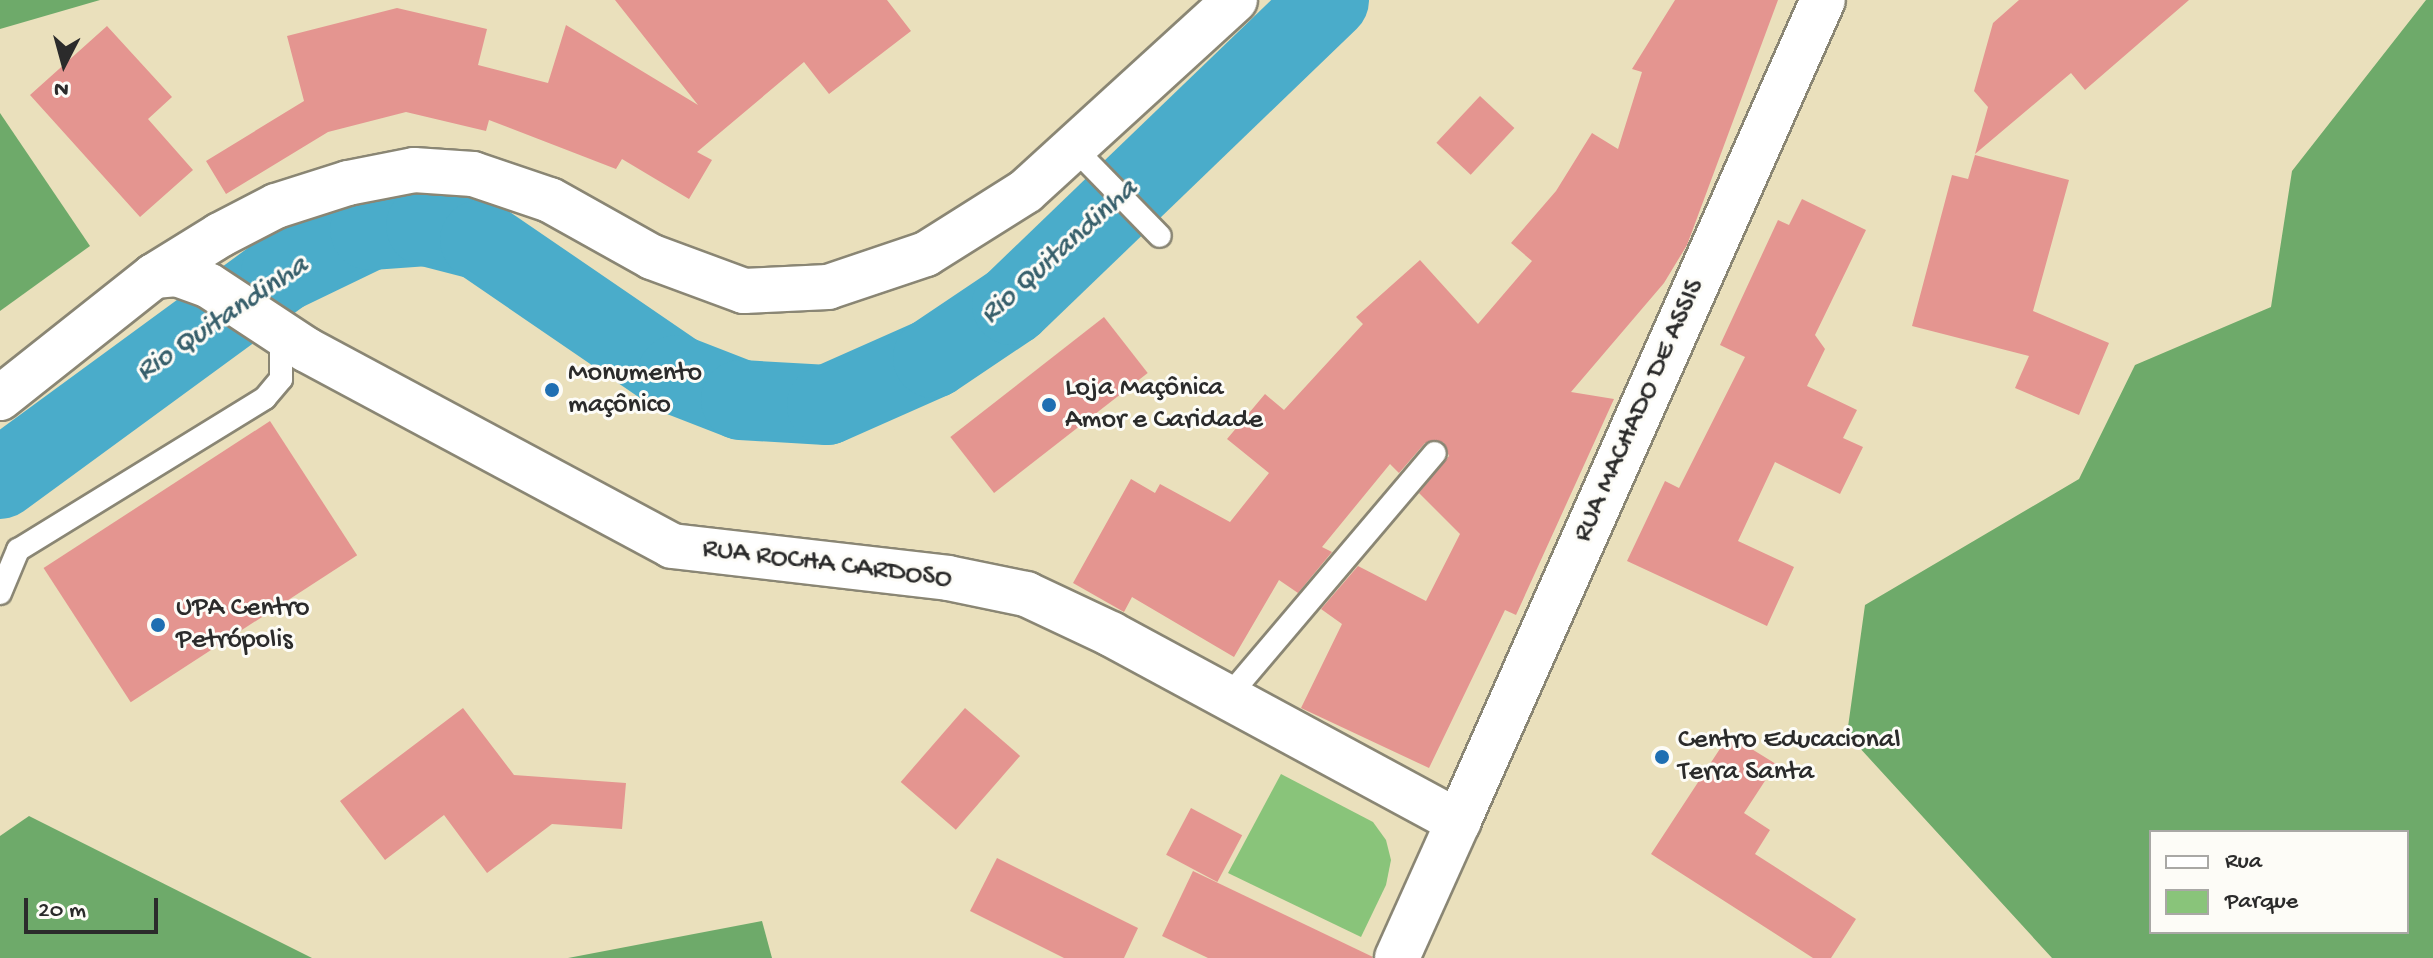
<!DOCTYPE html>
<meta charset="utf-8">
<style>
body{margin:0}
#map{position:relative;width:2433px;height:958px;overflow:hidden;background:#eae0bc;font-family:"Gochi Hand",sans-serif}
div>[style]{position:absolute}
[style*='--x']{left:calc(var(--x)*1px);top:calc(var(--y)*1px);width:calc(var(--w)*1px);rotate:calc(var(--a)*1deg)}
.green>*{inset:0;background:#89c47a}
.forest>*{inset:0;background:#6eaa6a}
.river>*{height:80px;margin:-40px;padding:0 40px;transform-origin:40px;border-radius:40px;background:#4aacca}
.building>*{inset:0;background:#e49590;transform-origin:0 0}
.roads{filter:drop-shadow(2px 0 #8a8674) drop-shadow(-2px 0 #8a8674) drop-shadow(0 2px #8a8674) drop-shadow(0 -2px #8a8674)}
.service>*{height:22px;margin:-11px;padding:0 11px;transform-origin:11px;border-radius:11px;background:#fff}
.minor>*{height:44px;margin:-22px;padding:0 22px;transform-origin:22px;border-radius:22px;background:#fff}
.secondary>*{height:44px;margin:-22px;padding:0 22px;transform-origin:22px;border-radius:22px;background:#fff}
.dots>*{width:22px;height:22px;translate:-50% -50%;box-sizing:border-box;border:4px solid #fdfcf7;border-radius:50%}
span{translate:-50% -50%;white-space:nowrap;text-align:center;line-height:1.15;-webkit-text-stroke:6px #fdfcf7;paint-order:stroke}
.poi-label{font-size:28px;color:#2b2b2b}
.left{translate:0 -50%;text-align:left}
.street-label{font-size:28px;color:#2b2b2b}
.water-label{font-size:30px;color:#375f6b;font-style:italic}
.legend{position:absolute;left:2149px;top:830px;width:260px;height:104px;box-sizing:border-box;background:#fdfcf7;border:2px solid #a9a8a5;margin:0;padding:10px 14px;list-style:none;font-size:24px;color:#2b2b2b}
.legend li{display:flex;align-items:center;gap:16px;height:40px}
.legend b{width:40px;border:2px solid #a9a8a5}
.north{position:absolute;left:24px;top:24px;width:80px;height:80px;-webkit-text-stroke:6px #fdfcf7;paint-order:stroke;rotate:186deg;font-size:22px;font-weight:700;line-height:32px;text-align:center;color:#2b2b2b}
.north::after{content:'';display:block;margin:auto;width:28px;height:36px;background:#2b2b2b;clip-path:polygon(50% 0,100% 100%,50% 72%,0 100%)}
.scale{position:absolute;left:24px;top:898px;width:134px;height:36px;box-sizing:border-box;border:4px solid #2b2b2b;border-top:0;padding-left:10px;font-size:24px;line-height:28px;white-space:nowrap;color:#2b2b2b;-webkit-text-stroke:6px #fdfcf7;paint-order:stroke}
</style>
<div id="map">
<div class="green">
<i style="clip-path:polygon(1281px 774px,1373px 822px,1386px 840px,1391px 860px,1386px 885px,1361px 937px,1228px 873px)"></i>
</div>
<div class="forest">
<i style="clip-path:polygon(0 0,100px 0,0 29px)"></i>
<i style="clip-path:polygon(evenodd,2426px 0,2433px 0,2433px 958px,2052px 958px,1847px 734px,1865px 605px,2079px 479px,2135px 365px,2271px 307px,2292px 171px,2426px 0,2151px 832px,2407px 832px,2407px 932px,2151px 932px,2151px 832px)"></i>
<i style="clip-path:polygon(0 113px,90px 246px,0 311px)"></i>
<i style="clip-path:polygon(29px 816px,312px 958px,0 958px,0 836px)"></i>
<i style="clip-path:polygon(762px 921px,772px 958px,568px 958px)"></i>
</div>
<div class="river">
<i style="--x:0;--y:479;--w:348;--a:-36.2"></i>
<i style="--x:281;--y:273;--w:99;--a:-25.8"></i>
<i style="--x:370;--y:230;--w:56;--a:-4.1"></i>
<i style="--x:426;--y:226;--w:56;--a:14.5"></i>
<i style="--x:480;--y:240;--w:239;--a:34.4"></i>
<i style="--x:677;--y:375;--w:69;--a:21.3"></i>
<i style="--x:741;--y:400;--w:86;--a:3.3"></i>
<i style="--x:827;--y:405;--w:116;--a:-23.9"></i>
<i style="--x:933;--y:358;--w:95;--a:-33.9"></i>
<i style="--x:1012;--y:305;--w:440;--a:-43.9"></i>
</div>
<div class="building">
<i style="clip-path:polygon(615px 0,887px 0,911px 31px,829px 94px,804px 62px,697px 152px,712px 160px,689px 199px,622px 159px,616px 169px,489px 120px,486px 131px,406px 112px,328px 132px,226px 194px,206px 161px,304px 101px,287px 36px,397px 8px,487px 29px,478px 65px,548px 83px,566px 25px,698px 105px)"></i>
<i style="clip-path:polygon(1675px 0,1778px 0,1687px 245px,1664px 283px,1571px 392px,1614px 399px,1516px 615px,1505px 610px,1429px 768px,1301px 708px,1342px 624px,1321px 609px,1358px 566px,1426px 601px,1460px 534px,1419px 493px,1449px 456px,1443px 442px,1425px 443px,1399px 473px,1390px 464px,1322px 547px,1332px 552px,1298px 593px,1279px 580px,1234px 657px,1132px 597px,1124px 612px,1073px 583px,1131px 479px,1155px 493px,1160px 484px,1230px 522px,1269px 473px,1227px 439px,1265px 394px,1284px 410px,1363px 324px,1356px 317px,1420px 260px,1478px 324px,1532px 261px,1511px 243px,1556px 191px,1592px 133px,1618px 149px,1642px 72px,1632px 69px)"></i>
<i style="clip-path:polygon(2019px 0,2189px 0,2085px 90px,2071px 73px,1975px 154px,1988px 107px,1974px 91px,1993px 23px)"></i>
<i style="clip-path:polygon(107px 26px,172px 97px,148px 119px,193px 170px,140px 217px,30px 95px)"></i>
<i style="left:1480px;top:96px;width:47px;height:64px;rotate:43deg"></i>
<i style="clip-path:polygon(1975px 155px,2069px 180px,2033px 311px,2109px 343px,2079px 415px,2015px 388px,2029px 356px,1912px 326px,1952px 175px,1968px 179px)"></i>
<i style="clip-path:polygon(1802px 199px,1866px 230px,1815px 335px,1825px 349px,1807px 386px,1857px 410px,1843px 438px,1863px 447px,1840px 494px,1775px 462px,1738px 541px,1794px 567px,1767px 626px,1627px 561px,1665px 481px,1679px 488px,1745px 357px,1720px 345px,1778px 220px,1789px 225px)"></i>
<i style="left:1104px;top:317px;width:71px;height:195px;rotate:52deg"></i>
<i style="left:270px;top:421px;width:160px;height:270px;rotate:57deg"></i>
<i style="clip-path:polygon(463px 708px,514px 775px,626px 783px,622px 829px,552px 824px,487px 873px,444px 815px,385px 860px,340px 801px)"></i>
<i style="left:965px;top:708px;width:73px;height:98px;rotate:41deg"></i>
<i style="clip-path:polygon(1729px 735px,1776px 764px,1744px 813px,1770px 830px,1755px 854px,1856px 919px,1831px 958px,1813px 958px,1651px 854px)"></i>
<i style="left:1191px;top:808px;width:58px;height:53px;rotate:28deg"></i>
<i style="clip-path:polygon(997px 858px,1138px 928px,1124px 958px,1064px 958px,970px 911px)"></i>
<i style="clip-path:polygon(1193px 871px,1373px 957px,1372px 958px,1208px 958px,1162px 936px)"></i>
</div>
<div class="roads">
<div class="service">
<i style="--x:1073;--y:147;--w:124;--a:45.7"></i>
<i style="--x:0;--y:593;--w:47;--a:-67.3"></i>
<i style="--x:18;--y:550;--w:290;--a:-31.6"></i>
<i style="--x:265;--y:398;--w:25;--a:-50"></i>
<i style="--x:281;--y:379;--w:44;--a:-90"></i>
<i style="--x:1227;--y:698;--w:321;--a:-49.7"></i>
</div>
<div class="minor">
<i style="--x:1458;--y:822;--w:899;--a:-66.06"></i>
</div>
<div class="secondary">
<i style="--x:154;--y:276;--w:23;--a:-5"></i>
<i style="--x:177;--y:274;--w:33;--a:20"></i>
<i style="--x:208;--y:285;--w:118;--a:33.3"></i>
<i style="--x:307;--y:350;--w:414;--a:28.2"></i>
<i style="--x:672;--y:546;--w:278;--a:6.6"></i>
<i style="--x:948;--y:578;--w:80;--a:11.6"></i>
<i style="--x:1026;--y:594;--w:94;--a:25.2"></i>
<i style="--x:1111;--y:634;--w:395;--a:28.4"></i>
<i style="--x:1458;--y:822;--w:149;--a:114.2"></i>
<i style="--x:0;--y:398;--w:196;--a:-38.4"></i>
<i style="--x:154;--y:276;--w:78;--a:-31.8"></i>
<i style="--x:220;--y:235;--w:63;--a:-27.4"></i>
<i style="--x:276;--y:206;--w:76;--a:-17.7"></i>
<i style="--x:348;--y:183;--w:67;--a:-11.1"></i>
<i style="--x:414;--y:170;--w:59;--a:3.9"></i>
<i style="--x:473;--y:174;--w:81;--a:18.7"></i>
<i style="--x:550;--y:200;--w:117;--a:29.2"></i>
<i style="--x:652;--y:257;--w:98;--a:20.3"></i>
<i style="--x:744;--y:291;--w:84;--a:-2.7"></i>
<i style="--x:828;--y:287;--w:103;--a:-18.6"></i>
<i style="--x:926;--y:254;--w:118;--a:-32.2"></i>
<i style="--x:1026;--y:191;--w:283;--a:-42.4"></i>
</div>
</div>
<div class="dots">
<i style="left:552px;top:390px;background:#1f6fb2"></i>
<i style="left:1049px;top:405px;background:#1f6fb2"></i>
<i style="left:158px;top:625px;background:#1f6fb2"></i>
<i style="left:1662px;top:757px;background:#1f6fb2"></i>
</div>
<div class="poi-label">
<span class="left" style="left:568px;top:390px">Monumento<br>maçônico</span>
<span class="left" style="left:1065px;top:405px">Loja Maçônica<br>Amor e Caridade</span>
<span class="left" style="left:176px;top:625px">UPA Centro<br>Petrópolis</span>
<span class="left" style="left:1678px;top:757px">Centro Educacional<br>Terra Santa</span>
</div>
<div class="street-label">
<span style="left:1640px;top:411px;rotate:-66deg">RUA MACHADO DE ASSIS</span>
<span style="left:827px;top:565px;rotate:7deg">RUA ROCHA CARDOSO</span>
</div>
<div class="water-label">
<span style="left:1060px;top:253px;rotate:-42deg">Rio Quitandinha</span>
<span style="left:223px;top:320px;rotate:-34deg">Rio Quitandinha</span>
</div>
<ul class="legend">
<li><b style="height:10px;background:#fff"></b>Rua</li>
<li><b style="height:22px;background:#89c47a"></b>Parque</li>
</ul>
<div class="north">N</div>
<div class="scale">20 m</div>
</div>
